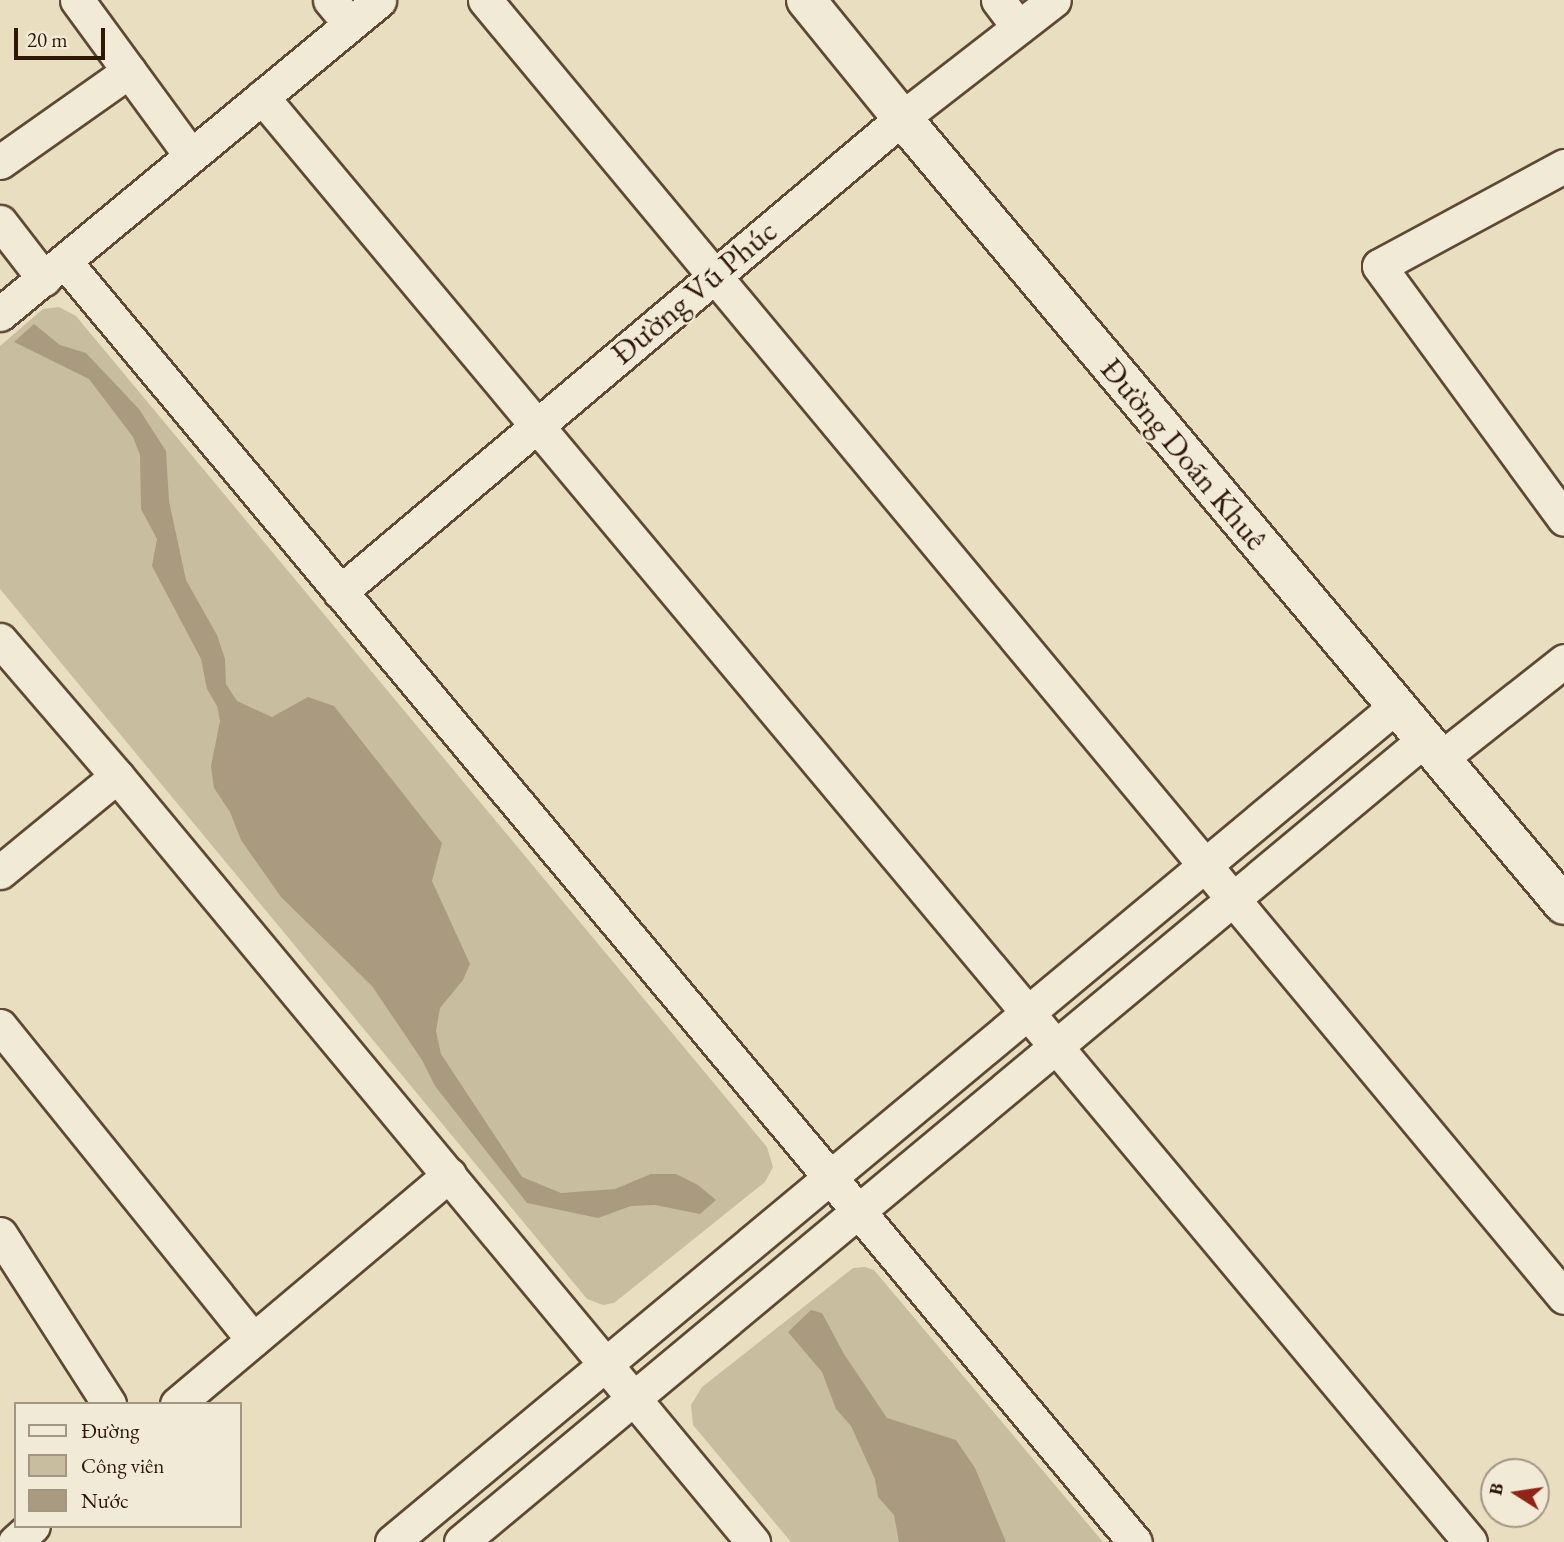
<!DOCTYPE html>
<meta charset="utf-8">
<style>
body{margin:0}
#map{position:relative;width:1564px;height:1542px;overflow:hidden;background:#e9dfc0;font-family:"EB Garamond",serif}
div>[style]{position:absolute}
[style*='--x']{left:calc(var(--x)*1px);top:calc(var(--y)*1px);width:calc(var(--w)*1px);rotate:calc(var(--a)*1deg)}
.green>*{inset:0;background:#c9bda0}
.water>*{inset:0;background:#aa9b80}
.roads{filter:drop-shadow(2px 0 #5e4934) drop-shadow(-2px 0 #5e4934) drop-shadow(0 2px #5e4934) drop-shadow(0 -2px #5e4934)}
.minor>*{height:33px;margin:-16.5px;padding:0 16.5px;transform-origin:16.5px;border-radius:16.5px;background:#f1ead6}
.tertiary>*{height:38px;margin:-19px;padding:0 19px;transform-origin:19px;border-radius:19px;background:#f1ead6}
span{translate:-50% -50%;white-space:nowrap;text-align:center;line-height:1.15;-webkit-text-stroke:5px #f1ead6;paint-order:stroke}
.street-label{font-size:32px;color:#2f1705}
.legend{position:absolute;left:14px;top:1402px;width:228px;height:126px;box-sizing:border-box;background:#f1ead6;border:2px solid #a39682;margin:0;padding:9px 12px;list-style:none;font-size:21px;color:#2f1705}
.legend li{display:flex;align-items:center;gap:14px;height:35px}
.legend b{width:35px;border:2px solid #a39682}
.north{position:absolute;left:1480px;top:1458px;width:70px;height:70px;box-sizing:border-box;background:#f1ead6;border:2px solid #a39682;border-radius:50%;rotate:282deg;font-size:19px;font-weight:700;line-height:28px;text-align:center;color:#2f1705}
.north::after{content:'';display:block;margin:auto;width:24px;height:32px;background:#8f2418;clip-path:polygon(50% 0,100% 100%,50% 72%,0 100%)}
.scale{position:absolute;left:14px;top:28px;width:91px;height:32px;box-sizing:border-box;border:4px solid #2f1705;border-top:0;padding-left:9px;font-size:21px;line-height:24px;white-space:nowrap;color:#2f1705;-webkit-text-stroke:5px #f1ead6;paint-order:stroke}
</style>
<div id="map">
<div class="green">
<i style="clip-path:polygon(59px 307px,76px 316px,767px 1147px,773px 1167px,765px 1182px,614px 1303px,603px 1305px,587px 1299px,0 589px,0 346px,43px 309px)"></i>
<i style="clip-path:polygon(865px 1267px,874px 1270px,1103px 1542px,791px 1542px,693px 1425px,691px 1405px,702px 1387px,853px 1268px)"></i>
</div>
<div class="water">
<i style="clip-path:polygon(34px 324px,60px 345px,86px 353px,139px 409px,166px 451px,169px 501px,186px 580px,217px 635px,225px 659px,226px 684px,237px 701px,272px 717px,308px 697px,334px 706px,442px 843px,432px 881px,470px 964px,463px 980px,440px 1008px,436px 1031px,441px 1054px,522px 1177px,561px 1193px,615px 1189px,651px 1174px,676px 1174px,698px 1185px,716px 1200px,700px 1214px,655px 1205px,631px 1206px,598px 1218px,527px 1203px,435px 1086px,422px 1060px,372px 986px,281px 897px,241px 840px,230px 812px,214px 788px,211px 766px,220px 721px,217px 706px,207px 689px,201px 659px,152px 566px,157px 539px,141px 509px,140px 455px,133px 437px,89px 379px,14px 342px)"></i>
<i style="clip-path:polygon(811px 1310px,822px 1313px,844px 1354px,887px 1418px,956px 1440px,975px 1468px,1006px 1542px,899px 1542px,894px 1515px,878px 1497px,875px 1479px,851px 1426px,836px 1409px,822px 1372px,788px 1332px)"></i>
</div>
<div class="roads">
<div class="minor">
<i style="--x:77;--y:0;--w:193;--a:53.8"></i>
<i style="--x:330;--y:0;--w:31;--a:50"></i>
<i style="--x:485;--y:0;--w:1687;--a:50.24"></i>
<i style="--x:998;--y:0;--w:34;--a:53"></i>
<i style="--x:262;--y:97;--w:1883;--a:50.1"></i>
<i style="--x:0;--y:162;--w:158;--a:-35.2"></i>
<i style="--x:1564;--y:166;--w:210;--a:151.6"></i>
<i style="--x:1379;--y:266;--w:313;--a:53.8"></i>
<i style="--x:0;--y:222;--w:72;--a:52.3"></i>
<i style="--x:65;--y:262;--w:1668;--a:50.11"></i>
<i style="--x:0;--y:314;--w:492;--a:-39.6"></i>
<i style="--x:340;--y:592;--w:735;--a:-40.14"></i>
<i style="--x:902;--y:118;--w:192;--a:-37.8"></i>
<i style="--x:0;--y:640;--w:179;--a:49.3"></i>
<i style="--x:117;--y:776;--w:996;--a:50.3"></i>
<i style="--x:1440;--y:759;--w:158;--a:-38.3"></i>
<i style="--x:0;--y:872;--w:151;--a:-39.4"></i>
<i style="--x:0;--y:1026;--w:403;--a:51.1"></i>
<i style="--x:0;--y:1234;--w:202;--a:57.3"></i>
<i style="--x:177;--y:1404;--w:356;--a:-40.1"></i>
<i style="--x:15;--y:1542;--w:24;--a:-42"></i>
<i style="--x:392;--y:1542;--w:1306;--a:-39.78"></i>
<i style="--x:461;--y:1542;--w:1253;--a:-39.79"></i>
</div>
<div class="tertiary">
<i style="--x:806;--y:0;--w:152;--a:50.9"></i>
<i style="--x:902;--y:118;--w:1028;--a:49.93"></i>
</div>
</div>
<div class="street-label">
<span style="left:694px;top:292px;rotate:-40deg">Đường Vũ Phúc</span>
<span style="left:1184px;top:454px;rotate:50deg">Đường Doãn Khuê</span>
</div>
<ul class="legend">
<li><b style="height:9px;background:#f1ead6"></b>Đường</li>
<li><b style="height:19px;background:#c9bda0"></b>Công viên</li>
<li><b style="height:19px;background:#aa9b80"></b>Nước</li>
</ul>
<div class="north">B</div>
<div class="scale">20 m</div>
</div>
